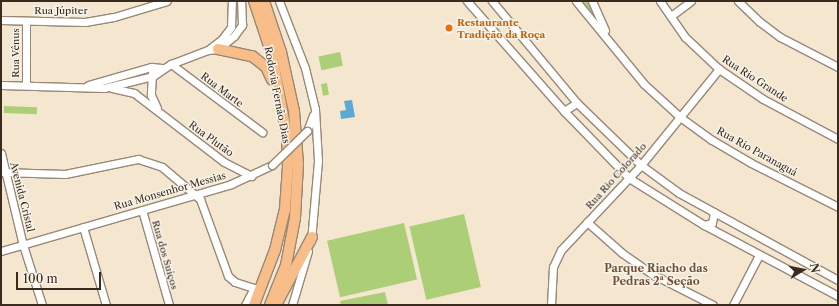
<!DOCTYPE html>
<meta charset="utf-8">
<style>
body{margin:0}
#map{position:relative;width:839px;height:306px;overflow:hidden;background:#f5e6d0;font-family:"Libre Caslon Text",serif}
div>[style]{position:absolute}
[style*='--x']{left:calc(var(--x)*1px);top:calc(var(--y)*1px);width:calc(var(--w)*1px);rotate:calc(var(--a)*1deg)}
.green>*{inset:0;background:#abce77;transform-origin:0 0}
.water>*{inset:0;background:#5baad4}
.roads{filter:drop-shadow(1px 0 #988877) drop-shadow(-1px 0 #988877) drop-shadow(0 1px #988877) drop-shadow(0 -1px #988877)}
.minor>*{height:7px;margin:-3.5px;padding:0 3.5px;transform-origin:3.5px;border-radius:3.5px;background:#fff}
.highway>*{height:10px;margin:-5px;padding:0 5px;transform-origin:5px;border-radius:5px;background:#f8bd88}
.bridges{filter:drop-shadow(1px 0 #988877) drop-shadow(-1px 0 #988877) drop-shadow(0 1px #988877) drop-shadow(0 -1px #988877)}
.minor-bridge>*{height:7px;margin:-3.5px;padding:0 3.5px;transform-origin:3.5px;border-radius:3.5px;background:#fff}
.dots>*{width:11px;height:11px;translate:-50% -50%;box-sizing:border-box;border:2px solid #f7f3e8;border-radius:50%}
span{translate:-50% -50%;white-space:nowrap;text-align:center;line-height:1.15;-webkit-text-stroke:3px #f7f3e8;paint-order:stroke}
.street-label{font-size:10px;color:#3b2a1e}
.food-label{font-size:10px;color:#c56008;font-weight:700}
.left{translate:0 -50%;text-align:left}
.neighbourhood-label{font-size:11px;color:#715036;font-weight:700}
.frame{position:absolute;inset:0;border:2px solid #3b2a1e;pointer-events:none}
.north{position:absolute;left:783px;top:250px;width:40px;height:40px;-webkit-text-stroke:3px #f7f3e8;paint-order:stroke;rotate:80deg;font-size:11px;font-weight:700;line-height:16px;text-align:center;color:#3b2a1e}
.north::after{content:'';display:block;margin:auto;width:14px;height:18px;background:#3b2a1e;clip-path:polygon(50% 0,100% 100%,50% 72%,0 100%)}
.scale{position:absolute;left:16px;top:272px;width:85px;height:18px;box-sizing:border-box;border:2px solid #3b2a1e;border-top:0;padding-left:5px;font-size:12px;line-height:14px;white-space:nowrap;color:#3b2a1e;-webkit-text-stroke:3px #f7f3e8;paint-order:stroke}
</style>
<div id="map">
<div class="green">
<i style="clip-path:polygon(580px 1px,590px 1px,595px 12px,592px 15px)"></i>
<i style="left:340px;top:52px;width:14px;height:22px;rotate:78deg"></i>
<i style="left:327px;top:83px;width:12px;height:6px;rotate:81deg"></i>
<i style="left:4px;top:106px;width:33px;height:7px;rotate:2deg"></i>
<i style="left:464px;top:214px;width:75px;height:56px;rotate:77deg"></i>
<i style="left:404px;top:223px;width:58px;height:79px;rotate:77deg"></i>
<i style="clip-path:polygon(385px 292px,388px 305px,341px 305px,340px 301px)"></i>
</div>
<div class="water">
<i style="clip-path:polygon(352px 100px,355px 117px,341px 119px,340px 111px,346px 110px,344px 101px)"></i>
</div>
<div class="roads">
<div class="minor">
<i style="--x:279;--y:1;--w:72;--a:68.8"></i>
<i style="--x:305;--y:68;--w:42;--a:76.3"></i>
<i style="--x:315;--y:109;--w:52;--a:86.7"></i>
<i style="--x:318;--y:161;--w:80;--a:95"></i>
<i style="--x:467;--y:1;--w:147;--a:48.6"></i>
<i style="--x:564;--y:111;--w:93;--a:45.9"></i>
<i style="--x:629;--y:178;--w:89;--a:32.1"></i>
<i style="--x:704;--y:225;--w:152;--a:27.9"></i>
<i style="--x:492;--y:1;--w:133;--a:50.2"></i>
<i style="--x:577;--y:103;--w:89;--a:44.1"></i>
<i style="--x:641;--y:165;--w:47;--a:36.4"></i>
<i style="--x:679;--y:193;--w:181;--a:28.7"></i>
<i style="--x:576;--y:1;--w:107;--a:50.7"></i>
<i style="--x:644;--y:84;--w:49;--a:42.5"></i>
<i style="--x:680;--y:117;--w:39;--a:36"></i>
<i style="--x:712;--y:140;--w:45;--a:30.5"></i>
<i style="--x:751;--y:163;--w:97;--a:26.8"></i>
<i style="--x:592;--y:1;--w:32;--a:66"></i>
<i style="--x:660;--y:1;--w:44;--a:55.2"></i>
<i style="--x:685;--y:37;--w:47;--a:43.3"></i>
<i style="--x:719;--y:69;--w:53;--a:34.3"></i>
<i style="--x:763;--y:99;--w:85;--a:28.1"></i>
<i style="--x:738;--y:1;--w:30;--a:44"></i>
<i style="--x:760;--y:22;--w:25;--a:37"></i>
<i style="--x:780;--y:37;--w:65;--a:27.3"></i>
<i style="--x:671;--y:16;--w:25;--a:-37"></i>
<i style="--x:1;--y:20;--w:84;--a:1.4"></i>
<i style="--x:85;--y:22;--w:29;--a:-10"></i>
<i style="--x:114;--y:17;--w:55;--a:-16.8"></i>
<i style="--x:208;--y:50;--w:18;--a:-38"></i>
<i style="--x:222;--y:39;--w:15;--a:-53"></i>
<i style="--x:231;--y:27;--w:26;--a:-88"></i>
<i style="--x:171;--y:64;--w:114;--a:36.8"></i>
<i style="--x:152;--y:73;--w:22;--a:93"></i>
<i style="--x:151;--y:95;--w:14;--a:65"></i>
<i style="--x:1;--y:85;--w:103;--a:1.7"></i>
<i style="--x:104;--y:88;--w:50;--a:-13.8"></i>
<i style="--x:153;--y:76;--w:22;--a:-34"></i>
<i style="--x:171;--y:64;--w:40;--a:-21"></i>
<i style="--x:208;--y:50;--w:10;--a:-6"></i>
<i style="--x:218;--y:49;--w:21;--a:-39"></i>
<i style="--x:234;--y:36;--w:14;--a:-54"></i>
<i style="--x:242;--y:25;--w:24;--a:-92"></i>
<i style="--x:26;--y:85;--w:64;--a:-90"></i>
<i style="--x:88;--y:85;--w:66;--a:-15.9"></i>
<i style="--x:151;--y:67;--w:11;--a:5"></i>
<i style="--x:112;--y:88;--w:23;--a:13"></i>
<i style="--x:134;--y:93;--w:113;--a:37.5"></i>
<i style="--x:224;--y:162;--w:31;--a:27"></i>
<i style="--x:564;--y:111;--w:15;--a:-32"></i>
<i style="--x:307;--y:131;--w:17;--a:-69"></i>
<i style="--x:1;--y:153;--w:95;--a:76.6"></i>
<i style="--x:23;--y:245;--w:63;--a:72.4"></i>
<i style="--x:1;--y:172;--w:64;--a:1.8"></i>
<i style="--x:65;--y:174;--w:75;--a:-11.6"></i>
<i style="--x:138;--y:159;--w:25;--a:18"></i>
<i style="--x:162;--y:167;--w:50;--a:40.1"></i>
<i style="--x:200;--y:199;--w:82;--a:70"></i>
<i style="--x:228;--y:276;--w:9;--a:41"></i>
<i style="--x:235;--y:282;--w:20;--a:18"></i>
<i style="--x:254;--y:288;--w:19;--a:118"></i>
<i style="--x:142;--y:210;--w:99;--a:74.1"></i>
<i style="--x:587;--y:222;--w:47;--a:41.5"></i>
<i style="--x:622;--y:253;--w:39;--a:35"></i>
<i style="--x:654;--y:275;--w:66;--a:27"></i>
<i style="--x:704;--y:225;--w:8;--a:-14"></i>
<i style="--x:712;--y:223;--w:11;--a:-80"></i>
<i style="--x:83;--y:227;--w:81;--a:73.6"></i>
<i style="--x:1;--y:251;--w:240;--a:-16.2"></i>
<i style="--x:231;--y:184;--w:45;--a:-24.9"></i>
<i style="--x:292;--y:305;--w:56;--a:-73.5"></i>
<i style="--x:551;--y:305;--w:38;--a:-87"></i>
<i style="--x:553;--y:267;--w:19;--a:-65"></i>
<i style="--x:561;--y:250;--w:117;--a:-46.7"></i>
<i style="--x:641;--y:165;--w:124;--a:-50.9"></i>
<i style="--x:733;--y:305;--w:56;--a:-62.5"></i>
</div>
<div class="highway">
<i style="--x:264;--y:1;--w:54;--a:71.6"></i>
<i style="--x:281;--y:52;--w:60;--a:77.6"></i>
<i style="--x:294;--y:111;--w:53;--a:85.7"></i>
<i style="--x:298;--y:164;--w:54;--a:93.2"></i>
<i style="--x:295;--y:218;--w:48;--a:100.8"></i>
<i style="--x:286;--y:265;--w:43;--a:111.8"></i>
<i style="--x:218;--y:49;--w:35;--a:12"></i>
<i style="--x:252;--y:56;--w:18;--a:38"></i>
<i style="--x:266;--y:67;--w:14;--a:65"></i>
<i style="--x:254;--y:305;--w:59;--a:-69.1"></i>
<i style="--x:275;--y:250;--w:42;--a:-76.3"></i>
<i style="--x:285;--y:209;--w:43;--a:-86"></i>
<i style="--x:288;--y:166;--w:29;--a:-92"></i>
<i style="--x:287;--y:137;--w:83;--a:-100.4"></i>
<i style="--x:272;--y:55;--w:57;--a:-108.4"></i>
<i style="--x:276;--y:305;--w:77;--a:-62.1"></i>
</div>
</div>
<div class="bridges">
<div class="minor-bridge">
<i style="--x:272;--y:165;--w:49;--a:-44.2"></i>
</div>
</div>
<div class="dots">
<i style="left:449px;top:28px;background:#e8710a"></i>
</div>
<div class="street-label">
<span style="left:61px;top:11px">Rua Júpiter</span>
<span style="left:16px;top:53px;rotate:-90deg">Rua Vênus</span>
<span style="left:755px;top:79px;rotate:33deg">Rua Rio Grande</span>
<span style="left:222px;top:90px;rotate:37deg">Rua Marte</span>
<span style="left:277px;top:95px;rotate:79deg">Rodovia Fernão Dias</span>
<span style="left:211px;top:139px;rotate:36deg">Rua Plutão</span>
<span style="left:757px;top:152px;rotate:29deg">Rua Rio Paranaguá</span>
<span style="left:616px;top:176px;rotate:-48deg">Rua Rio Colorado</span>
<span style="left:170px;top:191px;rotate:-16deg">Rua Monsenhor Messias</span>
<span style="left:22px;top:197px;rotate:76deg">Avenida Cristal</span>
<span style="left:165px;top:255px;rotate:74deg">Rua dos Suíços</span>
</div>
<div class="food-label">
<span class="left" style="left:457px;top:28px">Restaurante<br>Tradição da Roça</span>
</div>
<div class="neighbourhood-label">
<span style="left:656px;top:275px">Parque Riacho das<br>Pedras 2ª Seção</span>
</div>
<div class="frame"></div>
<div class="north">N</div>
<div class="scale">100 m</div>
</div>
